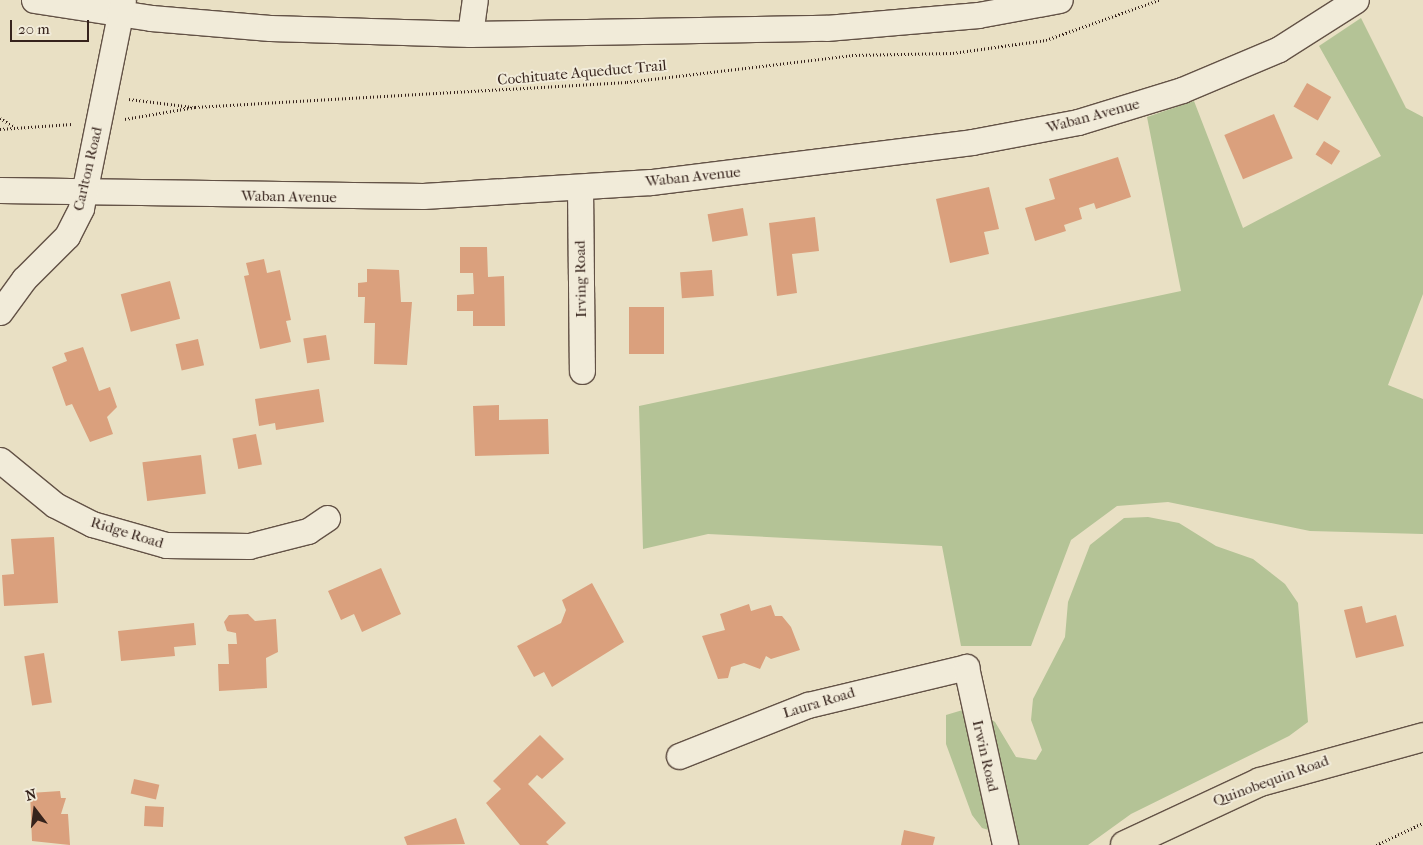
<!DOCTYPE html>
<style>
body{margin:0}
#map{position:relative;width:1423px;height:845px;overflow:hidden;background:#e9e0c4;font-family:"IM FELL French Canon",serif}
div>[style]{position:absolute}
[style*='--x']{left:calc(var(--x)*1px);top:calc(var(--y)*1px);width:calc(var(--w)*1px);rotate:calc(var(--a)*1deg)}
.green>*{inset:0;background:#b4c396}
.building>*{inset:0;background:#daa07d;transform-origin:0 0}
.path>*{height:3px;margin-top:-1.5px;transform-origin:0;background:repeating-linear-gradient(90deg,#36231c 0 1px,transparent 0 3.5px)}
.roads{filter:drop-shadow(1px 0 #635246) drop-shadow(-1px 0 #635246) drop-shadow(0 1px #635246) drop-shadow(0 -1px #635246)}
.minor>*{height:25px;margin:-12.5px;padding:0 12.5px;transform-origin:12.5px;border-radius:12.5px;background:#f1ebd9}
.major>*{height:28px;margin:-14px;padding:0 14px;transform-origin:14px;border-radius:14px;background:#e9e0c4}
span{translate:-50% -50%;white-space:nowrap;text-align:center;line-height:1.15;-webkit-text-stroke:4px #f1ebd9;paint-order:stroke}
.street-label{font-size:15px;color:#36231c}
.north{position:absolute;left:10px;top:785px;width:50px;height:50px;-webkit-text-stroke:4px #f1ebd9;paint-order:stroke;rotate:345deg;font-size:14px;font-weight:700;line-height:20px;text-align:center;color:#36231c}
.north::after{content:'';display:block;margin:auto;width:18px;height:22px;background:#36231c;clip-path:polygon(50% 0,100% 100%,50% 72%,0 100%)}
.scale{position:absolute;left:10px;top:20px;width:79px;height:22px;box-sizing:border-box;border:2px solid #36231c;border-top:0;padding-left:6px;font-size:15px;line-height:18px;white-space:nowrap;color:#36231c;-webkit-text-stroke:4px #f1ebd9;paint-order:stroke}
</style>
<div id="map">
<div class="green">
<i style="clip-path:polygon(1361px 18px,1406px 108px,1423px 117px,1423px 294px,1388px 385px,1423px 399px,1423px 534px,1310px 531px,1168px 502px,1117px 506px,1071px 540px,1031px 646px,961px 646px,942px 546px,708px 534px,643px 549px,639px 406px,1181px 291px,1147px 117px,1194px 101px,1243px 228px,1381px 156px,1319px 46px)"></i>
<i style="clip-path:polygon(1148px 517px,1179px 523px,1216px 546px,1253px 559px,1285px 584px,1298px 603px,1308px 722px,1289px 736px,1131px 814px,1088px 845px,1019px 845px,1012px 837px,982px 828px,972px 815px,946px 744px,946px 715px,966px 709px,982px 713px,995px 722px,1016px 757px,1036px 760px,1042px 750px,1031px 720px,1033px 699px,1065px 637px,1068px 602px,1090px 545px,1124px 518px)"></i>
</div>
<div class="building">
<i style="left:1307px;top:83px;width:28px;height:27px;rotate:30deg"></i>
<i style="left:1274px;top:114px;width:48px;height:54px;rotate:67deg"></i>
<i style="left:1324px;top:141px;width:19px;height:16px;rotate:32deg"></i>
<i style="clip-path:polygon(1118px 157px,1131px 197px,1096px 209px,1094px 203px,1079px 208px,1082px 219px,1064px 225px,1066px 231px,1035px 241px,1025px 208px,1055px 199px,1049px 179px)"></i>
<i style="clip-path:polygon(989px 187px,999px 229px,984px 232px,989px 254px,950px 263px,936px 199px)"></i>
<i style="left:743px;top:208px;width:28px;height:36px;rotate:80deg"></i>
<i style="clip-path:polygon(815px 217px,819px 251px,792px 254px,797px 293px,777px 296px,769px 223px)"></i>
<i style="clip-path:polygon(460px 247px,487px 247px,488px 277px,504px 276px,505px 326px,473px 326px,473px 311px,457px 311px,457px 295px,474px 294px,473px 273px,460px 273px)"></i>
<i style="clip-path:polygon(264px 259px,267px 273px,280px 270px,291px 320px,286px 321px,291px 342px,260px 349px,244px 276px,249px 275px,246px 263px)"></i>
<i style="clip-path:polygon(367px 269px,399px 270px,401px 302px,412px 302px,407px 365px,374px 364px,375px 323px,364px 323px,365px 297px,358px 297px,358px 283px,367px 282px)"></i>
<i style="left:712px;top:270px;width:26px;height:32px;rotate:86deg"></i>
<i style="left:170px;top:281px;width:39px;height:51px;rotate:75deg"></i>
<i style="left:629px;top:307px;width:35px;height:47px"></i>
<i style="left:326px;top:335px;width:25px;height:23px;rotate:81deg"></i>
<i style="left:198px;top:339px;width:27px;height:23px;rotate:77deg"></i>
<i style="clip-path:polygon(83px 347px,99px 391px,110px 387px,117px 407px,107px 417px,113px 434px,90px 442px,72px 404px,66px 406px,52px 367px,67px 361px,64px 353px)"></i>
<i style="clip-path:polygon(319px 389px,324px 422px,276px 430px,275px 423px,259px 426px,255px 399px)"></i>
<i style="clip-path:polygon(499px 405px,499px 420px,548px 419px,549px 454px,475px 456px,473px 406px)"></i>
<i style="left:256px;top:434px;width:31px;height:24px;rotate:79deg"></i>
<i style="left:201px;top:455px;width:39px;height:59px;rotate:83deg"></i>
<i style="clip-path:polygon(54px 537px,58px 603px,4px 606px,2px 575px,14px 574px,11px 539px)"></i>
<i style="clip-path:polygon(381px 568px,401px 614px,362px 632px,354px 614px,341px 620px,328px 591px)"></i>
<i style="clip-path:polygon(592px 583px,624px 642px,552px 687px,544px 672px,534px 677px,517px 646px,561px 623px,566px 610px,562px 600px)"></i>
<i style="clip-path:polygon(749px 604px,751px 611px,771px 605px,775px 616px,782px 616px,791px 627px,800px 650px,771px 659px,766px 656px,760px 669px,744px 663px,731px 667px,728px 678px,718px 679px,702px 636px,725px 630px,720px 614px)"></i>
<i style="clip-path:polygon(1362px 606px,1366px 623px,1396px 615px,1404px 646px,1356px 658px,1344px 610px)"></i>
<i style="clip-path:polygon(248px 614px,255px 621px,276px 619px,278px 652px,266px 658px,267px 688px,219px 691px,218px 664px,229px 664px,228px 644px,237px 644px,236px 633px,227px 631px,224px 622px,229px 615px)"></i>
<i style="clip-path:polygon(194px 623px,196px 645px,174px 647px,175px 656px,121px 661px,118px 631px)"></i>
<i style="left:44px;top:653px;width:50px;height:20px;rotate:81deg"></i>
<i style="clip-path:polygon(540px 735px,564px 759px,542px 779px,537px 775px,528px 784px,566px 823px,546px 842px,549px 845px,520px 845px,486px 803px,501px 789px,493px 781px)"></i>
<i style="left:134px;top:779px;width:26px;height:15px;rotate:13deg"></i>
<i style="clip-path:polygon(60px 791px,61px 798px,66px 798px,61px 814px,68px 814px,70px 845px,32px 841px,30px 793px)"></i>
<i style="left:145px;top:806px;width:19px;height:20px;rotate:3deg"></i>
<i style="clip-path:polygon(456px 818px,465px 844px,407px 845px,404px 837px)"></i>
<i style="clip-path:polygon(904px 830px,935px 837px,933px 845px,901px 845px)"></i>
</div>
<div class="path">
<i style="--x:129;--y:99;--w:64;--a:7.1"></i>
<i style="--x:0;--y:118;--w:17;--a:31"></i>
<i style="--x:125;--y:119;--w:71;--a:-9.7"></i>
<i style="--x:195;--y:107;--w:433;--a:-3.3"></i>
<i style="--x:627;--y:82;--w:227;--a:-6.8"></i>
<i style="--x:852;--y:55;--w:101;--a:-1.1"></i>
<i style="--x:953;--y:53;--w:94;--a:-8"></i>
<i style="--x:1046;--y:40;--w:120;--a:-19.5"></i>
<i style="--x:0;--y:129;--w:72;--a:-4"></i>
<i style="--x:1376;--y:845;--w:52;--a:-25.1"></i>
</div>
<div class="roads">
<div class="minor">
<i style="--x:34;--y:0;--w:118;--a:8.7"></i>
<i style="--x:151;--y:18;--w:119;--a:4.8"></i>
<i style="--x:270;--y:28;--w:200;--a:1.7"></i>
<i style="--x:470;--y:34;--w:356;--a:-1"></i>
<i style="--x:826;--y:28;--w:153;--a:-4.9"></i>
<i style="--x:978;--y:15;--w:83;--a:-10.4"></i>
<i style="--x:470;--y:34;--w:34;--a:-82"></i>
<i style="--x:580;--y:187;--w:184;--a:89.4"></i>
<i style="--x:0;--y:190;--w:423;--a:0.8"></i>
<i style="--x:423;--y:196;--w:228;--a:-3.5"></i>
<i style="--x:651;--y:182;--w:323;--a:-7.1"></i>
<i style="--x:972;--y:142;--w:108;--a:-10.7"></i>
<i style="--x:1078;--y:122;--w:109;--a:-17.1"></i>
<i style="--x:1182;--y:90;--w:105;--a:-22.9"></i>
<i style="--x:1279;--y:49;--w:91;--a:-32.5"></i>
<i style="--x:0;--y:312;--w:41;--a:-54"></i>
<i style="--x:24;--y:279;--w:61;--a:-45"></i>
<i style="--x:67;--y:236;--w:31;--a:-63"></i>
<i style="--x:81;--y:208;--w:212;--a:-78.6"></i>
<i style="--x:0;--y:460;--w:71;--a:39.3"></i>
<i style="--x:55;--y:505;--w:42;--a:27.2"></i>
<i style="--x:92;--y:524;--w:77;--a:15.8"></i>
<i style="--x:166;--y:545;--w:83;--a:0.7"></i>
<i style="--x:249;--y:546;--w:61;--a:-14.3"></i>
<i style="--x:308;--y:531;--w:23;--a:-34"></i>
<i style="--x:679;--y:756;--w:139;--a:-21.6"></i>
<i style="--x:808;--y:705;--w:163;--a:-13.5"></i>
<i style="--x:966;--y:667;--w:182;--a:77.6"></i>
</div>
<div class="major">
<i style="--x:1125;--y:845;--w:149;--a:-25"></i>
<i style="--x:1260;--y:782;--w:169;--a:-15.4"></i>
</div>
</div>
<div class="street-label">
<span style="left:582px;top:73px;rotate:-5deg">Cochituate Aqueduct Trail</span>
<span style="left:1093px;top:116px;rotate:-15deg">Waban Avenue</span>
<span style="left:88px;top:169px;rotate:-77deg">Carlton Road</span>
<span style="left:693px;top:177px;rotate:-6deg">Waban Avenue</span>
<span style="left:289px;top:197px;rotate:1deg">Waban Avenue</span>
<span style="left:581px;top:279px;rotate:-91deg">Irving Road</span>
<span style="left:127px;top:533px;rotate:17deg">Ridge Road</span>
<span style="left:819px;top:703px;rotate:-17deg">Laura Road</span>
<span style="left:985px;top:756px;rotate:77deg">Irwin Road</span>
<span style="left:1271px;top:781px;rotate:-20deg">Quinobequin Road</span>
</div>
<div class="north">N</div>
<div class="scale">20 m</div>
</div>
